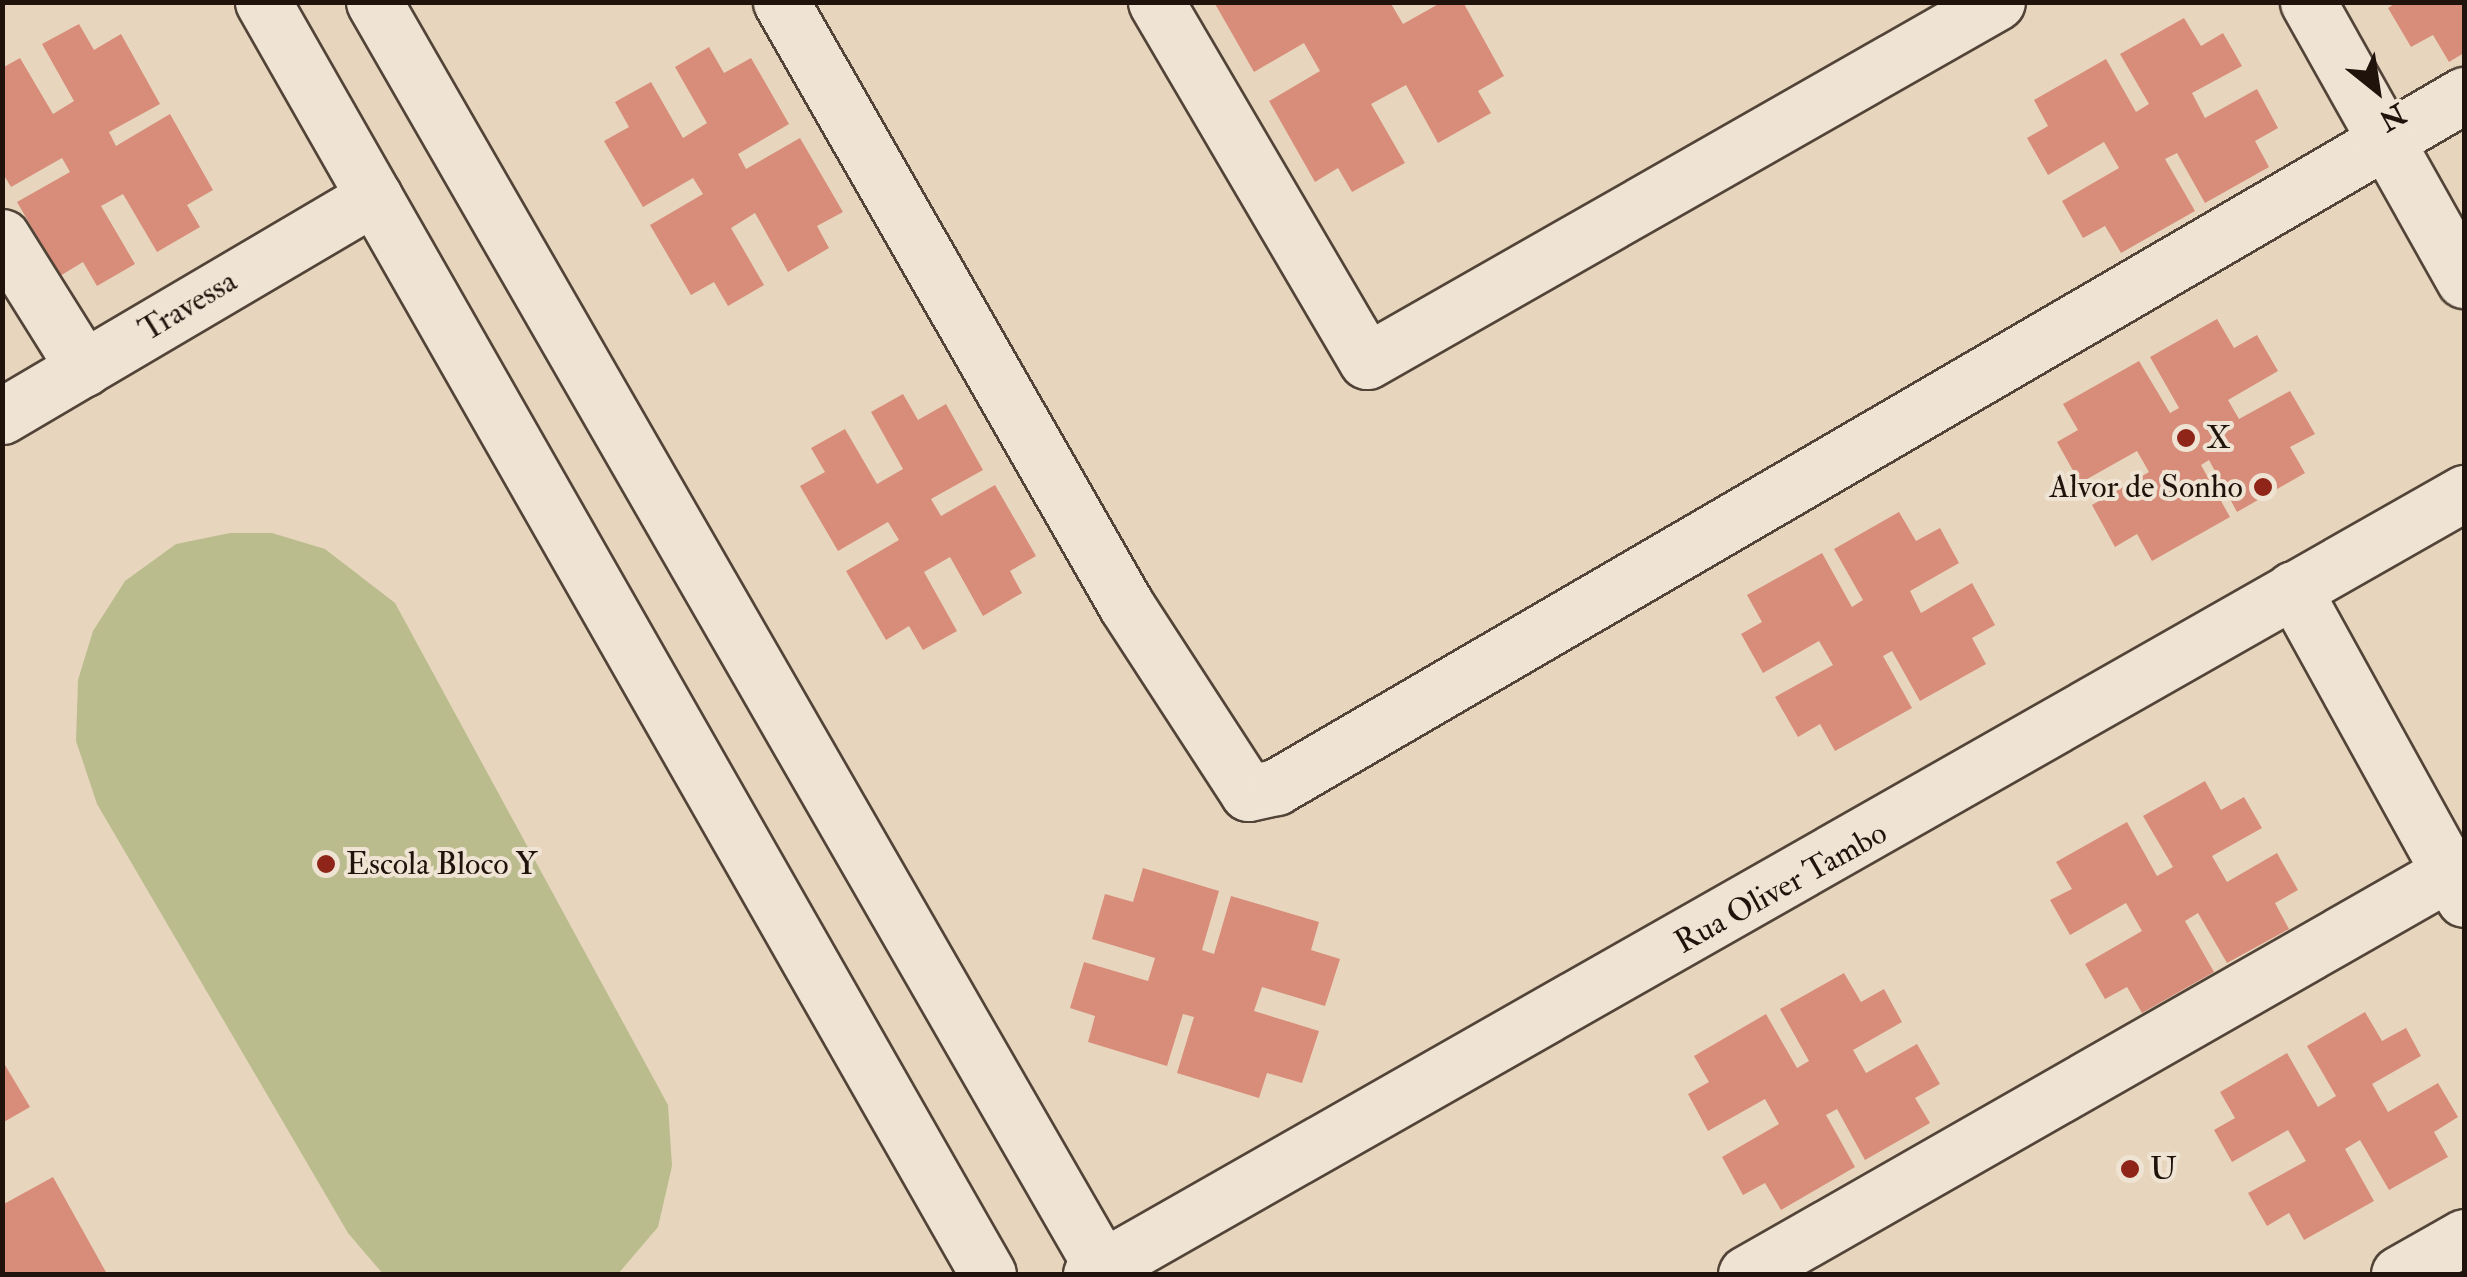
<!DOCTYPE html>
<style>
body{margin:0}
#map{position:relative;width:2467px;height:1277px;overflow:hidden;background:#e7d6bd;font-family:"IM FELL Double Pica",serif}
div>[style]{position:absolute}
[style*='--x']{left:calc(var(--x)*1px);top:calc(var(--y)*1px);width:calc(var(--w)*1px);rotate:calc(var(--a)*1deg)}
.green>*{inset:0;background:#babc8d}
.building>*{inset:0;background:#d88d7a}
.roads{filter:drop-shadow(2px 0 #524438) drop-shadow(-2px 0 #524438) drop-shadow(0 2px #524438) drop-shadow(0 -2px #524438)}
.minor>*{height:55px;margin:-27.5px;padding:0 27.5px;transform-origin:27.5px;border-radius:27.5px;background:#efe4d4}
.tertiary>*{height:55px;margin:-27.5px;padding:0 27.5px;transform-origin:27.5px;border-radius:27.5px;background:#efe4d4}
.dots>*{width:28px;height:28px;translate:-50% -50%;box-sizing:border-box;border:5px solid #efe4d4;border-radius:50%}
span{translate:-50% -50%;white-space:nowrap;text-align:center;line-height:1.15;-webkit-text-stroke:8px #efe4d4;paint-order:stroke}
.street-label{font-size:32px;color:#20130c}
.poi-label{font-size:32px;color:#20130c}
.left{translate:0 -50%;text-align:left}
.right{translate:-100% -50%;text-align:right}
.frame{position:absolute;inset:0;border:5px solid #20130c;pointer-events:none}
.north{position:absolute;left:2327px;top:40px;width:100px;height:100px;-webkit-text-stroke:8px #efe4d4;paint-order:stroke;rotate:150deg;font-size:28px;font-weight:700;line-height:40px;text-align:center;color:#20130c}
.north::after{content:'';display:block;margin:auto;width:35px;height:45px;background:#20130c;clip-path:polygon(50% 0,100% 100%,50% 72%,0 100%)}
</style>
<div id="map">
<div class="green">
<i style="clip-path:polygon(230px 533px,272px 533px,325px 549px,395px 603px,668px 1105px,672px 1166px,658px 1227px,618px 1274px,383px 1274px,348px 1233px,97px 804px,76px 741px,78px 680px,93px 631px,125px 581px,176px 544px)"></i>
</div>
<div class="building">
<i style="clip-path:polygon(1214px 2px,1390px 2px,1403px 24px,1442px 2px,1463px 2px,1504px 76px,1478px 91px,1491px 113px,1438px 143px,1406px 85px,1371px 104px,1405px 163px,1352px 192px,1338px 168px,1315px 182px,1269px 101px,1320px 71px,1304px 43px,1254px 72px)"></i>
<i style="clip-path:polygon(2397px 2px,2464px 2px,2464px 53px,2449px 62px,2433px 35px,2411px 47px,2388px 8px)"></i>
<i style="clip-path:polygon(2184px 18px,2201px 46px,2223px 33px,2242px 66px,2192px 93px,2205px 118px,2257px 89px,2278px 128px,2255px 141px,2269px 167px,2205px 203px,2177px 153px,2165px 159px,2195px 211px,2121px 253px,2105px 226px,2083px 238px,2062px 201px,2119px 168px,2104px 142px,2048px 175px,2027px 138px,2048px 126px,2034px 100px,2106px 59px,2136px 112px,2149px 104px,2120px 54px)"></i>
<i style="clip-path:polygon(79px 24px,94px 50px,121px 34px,160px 104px,109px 132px,116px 146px,170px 114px,213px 190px,187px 205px,200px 227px,157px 252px,123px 194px,101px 206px,135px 264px,97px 286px,83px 262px,60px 276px,17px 202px,70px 172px,62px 158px,11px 187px,2px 172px,2px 68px,20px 58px,53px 114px,74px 101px,42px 44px)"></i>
<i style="clip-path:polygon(709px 47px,724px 73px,751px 58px,789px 124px,738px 154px,746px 169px,800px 138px,843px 212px,817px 226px,829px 248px,788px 272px,755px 213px,731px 228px,764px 285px,728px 306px,714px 282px,691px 295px,650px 225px,703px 194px,693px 178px,643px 207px,604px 141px,629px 127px,615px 102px,651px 82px,683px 138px,707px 123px,675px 67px)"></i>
<i style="clip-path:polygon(2217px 319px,2234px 348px,2257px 335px,2278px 371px,2228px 400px,2239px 419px,2290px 391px,2315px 434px,2290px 447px,2305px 473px,2237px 512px,2209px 460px,2201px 465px,2230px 517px,2152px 561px,2137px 534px,2115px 547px,2092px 505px,2149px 472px,2137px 451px,2080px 483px,2057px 442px,2078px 430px,2063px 404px,2139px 361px,2170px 413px,2179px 408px,2150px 357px)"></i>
<i style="clip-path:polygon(903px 394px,918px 420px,946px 404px,983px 470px,931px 499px,941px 516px,995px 485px,1036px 556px,1010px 571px,1022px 593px,983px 616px,950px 557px,924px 572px,957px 631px,923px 650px,909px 626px,886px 640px,846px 571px,899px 540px,888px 522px,838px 551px,800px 486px,825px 472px,811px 448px,845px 429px,877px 484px,903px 469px,871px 412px)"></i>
<i style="clip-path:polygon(1899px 512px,1916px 541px,1940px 528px,1959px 563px,1910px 591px,1921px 613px,1972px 583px,1995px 625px,1972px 638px,1986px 664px,1920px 701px,1892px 651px,1883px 656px,1912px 708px,1835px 751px,1820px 724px,1798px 737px,1775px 697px,1833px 665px,1819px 641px,1763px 673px,1741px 634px,1762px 622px,1747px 595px,1822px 553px,1852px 607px,1863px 600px,1834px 549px)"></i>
<i style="clip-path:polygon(2205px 781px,2221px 810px,2244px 797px,2262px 828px,2212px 856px,2227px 882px,2277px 853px,2298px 890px,2275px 903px,2289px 929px,2227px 963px,2198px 913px,2185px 921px,2214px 972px,2142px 1013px,2127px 987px,2105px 999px,2085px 964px,2142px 931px,2126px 903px,2070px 935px,2050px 900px,2072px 889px,2056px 862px,2127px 822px,2157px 876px,2173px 867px,2143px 816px)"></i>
<i style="clip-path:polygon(1143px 868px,1219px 891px,1202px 950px,1214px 954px,1231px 896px,1319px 922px,1311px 950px,1340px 959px,1325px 1006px,1262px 987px,1254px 1011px,1319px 1031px,1302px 1083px,1267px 1073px,1259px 1098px,1177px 1073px,1194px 1017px,1183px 1014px,1167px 1066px,1088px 1042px,1095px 1016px,1070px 1008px,1084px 962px,1148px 981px,1155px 958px,1092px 939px,1105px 894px,1133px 902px)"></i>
<i style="clip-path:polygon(1844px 973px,1861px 1002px,1884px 989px,1902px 1022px,1853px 1050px,1866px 1073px,1917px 1044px,1940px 1084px,1915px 1098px,1930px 1123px,1865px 1160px,1837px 1109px,1826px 1115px,1855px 1167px,1781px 1210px,1765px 1183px,1743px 1195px,1722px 1157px,1779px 1124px,1765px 1099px,1708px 1131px,1688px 1094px,1709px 1082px,1694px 1056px,1766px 1014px,1797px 1068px,1809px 1061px,1780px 1009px)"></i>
<i style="clip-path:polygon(2365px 1012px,2382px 1041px,2406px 1028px,2421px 1056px,2372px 1084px,2388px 1112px,2438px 1083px,2458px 1117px,2434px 1132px,2448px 1157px,2389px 1190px,2360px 1140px,2345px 1149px,2374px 1201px,2304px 1240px,2289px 1213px,2267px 1226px,2248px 1193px,2306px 1161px,2288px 1130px,2232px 1162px,2214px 1130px,2235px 1118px,2220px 1092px,2287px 1053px,2318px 1107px,2336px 1096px,2307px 1046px)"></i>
<i style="clip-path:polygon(2px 1060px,30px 1107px,2px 1123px)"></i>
<i style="clip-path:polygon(53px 1177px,107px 1274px,2px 1274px,2px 1205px)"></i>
</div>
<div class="roads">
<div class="minor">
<i style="--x:781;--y:2;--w:695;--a:60.22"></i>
<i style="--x:1126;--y:605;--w:224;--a:57"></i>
<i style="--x:1248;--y:793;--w:29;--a:-12"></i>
<i style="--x:1276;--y:787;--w:1375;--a:-30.22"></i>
<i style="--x:1156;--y:2;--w:416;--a:59.6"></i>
<i style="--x:1367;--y:361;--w:725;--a:-29.68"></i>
<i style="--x:2308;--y:2;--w:319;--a:60.7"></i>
<i style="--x:2;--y:237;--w:155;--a:58"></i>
<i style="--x:2;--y:416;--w:432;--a:-30.5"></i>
<i style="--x:2293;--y:589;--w:354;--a:61.1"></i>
<i style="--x:1091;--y:1274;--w:1580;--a:-29.63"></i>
<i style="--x:1746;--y:1274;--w:827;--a:-29.73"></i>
<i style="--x:2399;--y:1274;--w:75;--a:-29.6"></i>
</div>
<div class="tertiary">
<i style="--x:263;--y:2;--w:1464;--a:60.32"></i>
<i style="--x:374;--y:2;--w:1468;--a:60.08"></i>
</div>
</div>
<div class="dots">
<i style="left:2186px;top:438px;background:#8f2418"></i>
<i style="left:2263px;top:487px;background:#8f2418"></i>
<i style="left:326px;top:864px;background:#8f2418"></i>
<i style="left:2130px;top:1169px;background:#8f2418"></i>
</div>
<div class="street-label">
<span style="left:188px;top:306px;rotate:-31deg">Travessa</span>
<span style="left:1781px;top:888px;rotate:-29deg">Rua Oliver Tambo</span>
</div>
<div class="poi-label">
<span class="left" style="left:2206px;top:438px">X</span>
<span class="right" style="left:2243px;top:487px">Alvor de Sonho</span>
<span class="left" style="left:346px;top:864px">Escola Bloco Y</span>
<span class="left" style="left:2150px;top:1169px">U</span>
</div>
<div class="frame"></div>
<div class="north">N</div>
</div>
